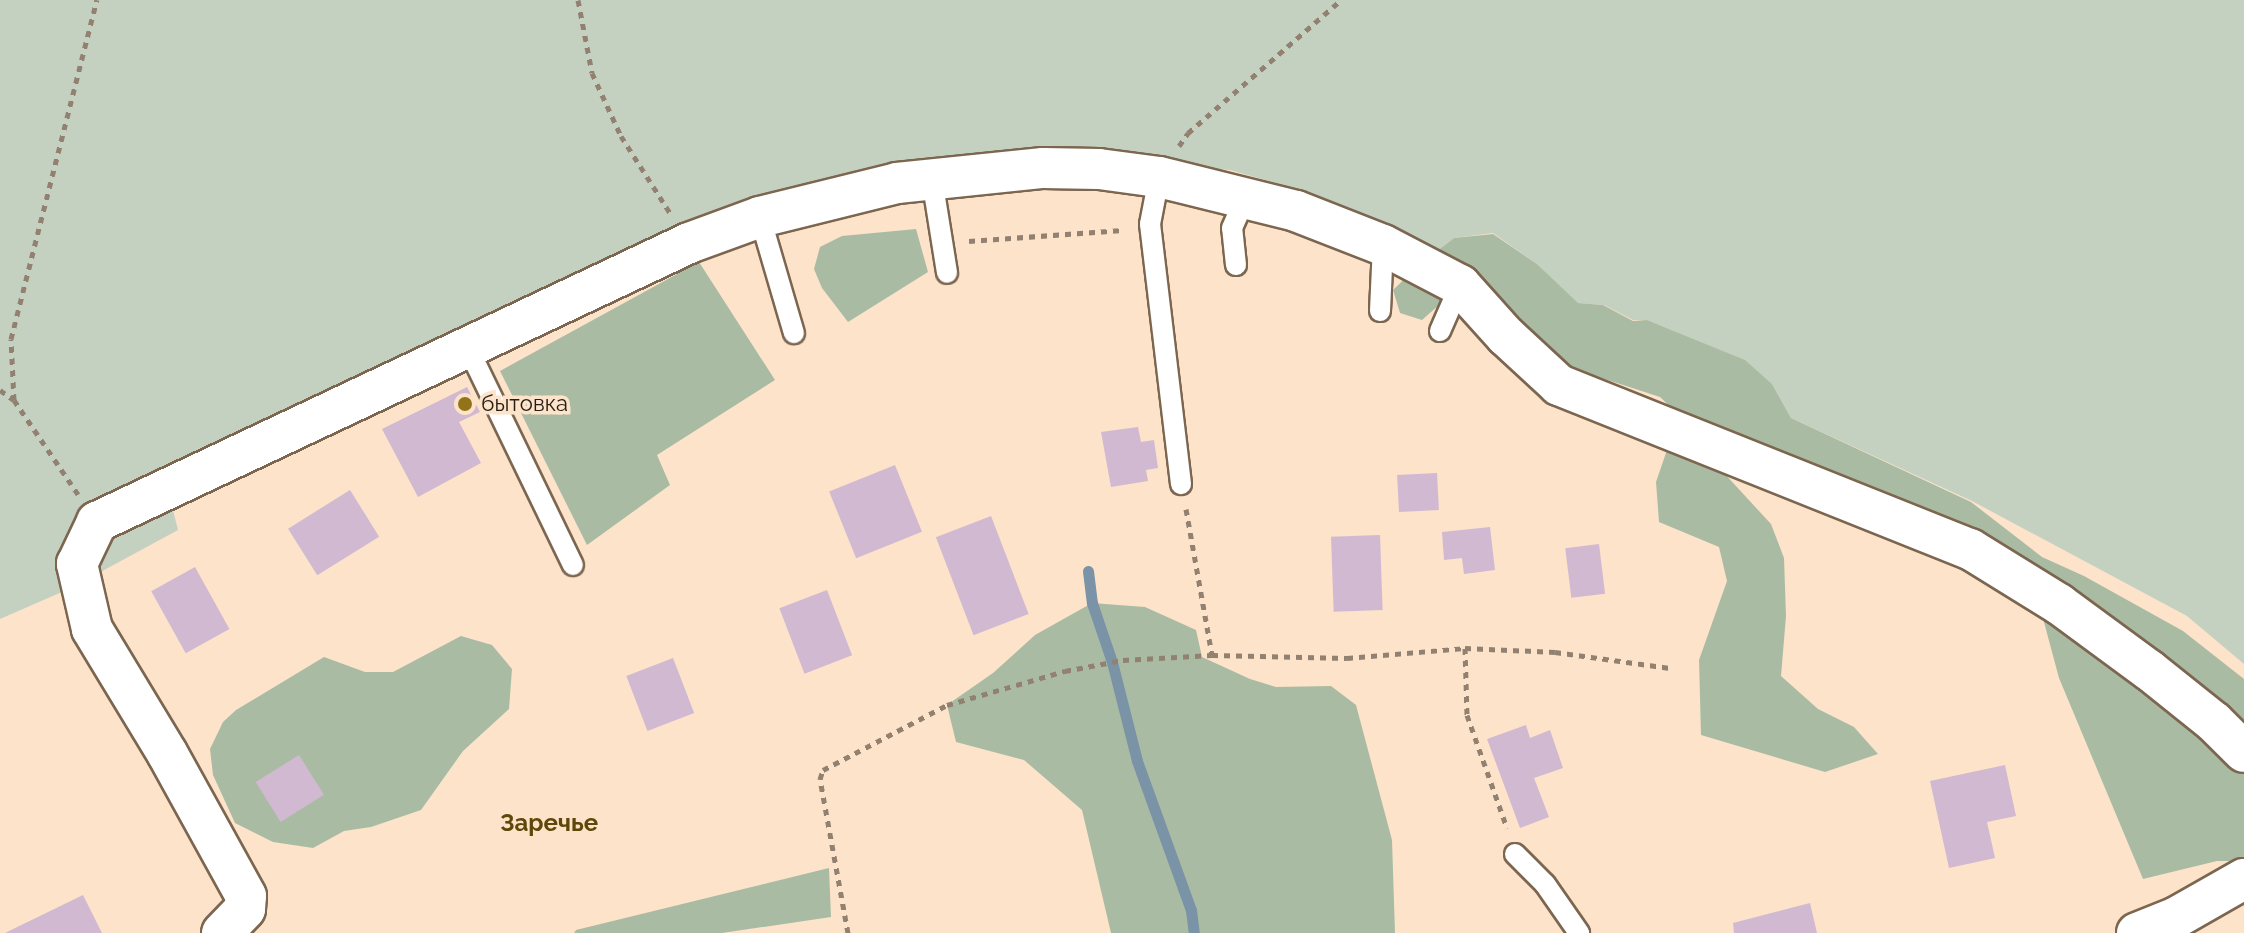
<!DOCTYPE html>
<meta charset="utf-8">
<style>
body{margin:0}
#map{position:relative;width:2244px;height:933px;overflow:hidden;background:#fce3ca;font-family:Raleway,sans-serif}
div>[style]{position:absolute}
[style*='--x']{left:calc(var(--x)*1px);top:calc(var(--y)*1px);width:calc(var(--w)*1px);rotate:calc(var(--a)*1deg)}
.green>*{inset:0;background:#c4d1c0}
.forest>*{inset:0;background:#a9bca3}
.stream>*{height:11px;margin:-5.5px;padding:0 5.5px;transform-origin:5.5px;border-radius:5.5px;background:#7a93a7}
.building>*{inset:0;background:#d1b9d2;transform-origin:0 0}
.path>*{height:5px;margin-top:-2.5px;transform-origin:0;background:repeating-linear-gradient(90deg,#928170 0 6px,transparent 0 12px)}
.roads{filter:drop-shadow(2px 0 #7c6650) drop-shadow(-2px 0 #7c6650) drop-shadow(0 2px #7c6650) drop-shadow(0 -2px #7c6650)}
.service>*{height:20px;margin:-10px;padding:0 10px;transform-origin:10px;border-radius:10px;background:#fff}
.minor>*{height:40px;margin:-20px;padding:0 20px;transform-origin:20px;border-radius:20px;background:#fff}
.dots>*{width:22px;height:22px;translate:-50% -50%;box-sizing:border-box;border:4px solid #fce3ca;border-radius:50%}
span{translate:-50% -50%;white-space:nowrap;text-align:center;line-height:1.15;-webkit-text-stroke:7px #fce3ca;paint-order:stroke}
.poi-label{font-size:22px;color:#261d14}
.left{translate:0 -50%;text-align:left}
.neighbourhood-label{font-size:24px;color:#5e4809;font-weight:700}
</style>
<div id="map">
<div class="green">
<i style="clip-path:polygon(0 0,2244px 0,2244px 664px,2187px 616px,1972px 501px,1791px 418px,1772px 384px,1744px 360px,1647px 320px,1633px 320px,1604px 305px,1577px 303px,1537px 264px,1493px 233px,1454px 238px,1421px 263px,1304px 191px,1230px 170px,1162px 164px,763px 211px,172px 506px,178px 530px,71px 588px,0 619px)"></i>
</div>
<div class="forest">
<i style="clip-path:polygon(916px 229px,928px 272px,848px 322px,822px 288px,814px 269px,820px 247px,842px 236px)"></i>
<i style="clip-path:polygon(1493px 234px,1537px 264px,1578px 303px,1603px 305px,1633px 321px,1647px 320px,1745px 360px,1772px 384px,1791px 418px,1971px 502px,2042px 557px,2084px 576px,2183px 631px,2244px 679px,2244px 861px,2217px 861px,2143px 879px,2059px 678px,2037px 596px,1721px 437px,1723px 472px,1771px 524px,1784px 558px,1786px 616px,1781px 676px,1818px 709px,1854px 727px,1878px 754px,1825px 772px,1701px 735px,1699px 660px,1727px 581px,1719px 547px,1659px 522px,1656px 482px,1679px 415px,1660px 397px,1534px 356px,1451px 280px,1439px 305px,1422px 320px,1400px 313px,1393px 290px,1420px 264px,1454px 238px)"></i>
<i style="clip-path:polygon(699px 262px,775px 380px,657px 455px,670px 485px,587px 545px,500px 371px)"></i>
<i style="clip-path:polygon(1092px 603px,1145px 607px,1196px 630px,1202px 657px,1250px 679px,1276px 687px,1331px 686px,1356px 705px,1392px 840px,1395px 933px,1111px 933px,1082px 810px,1024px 760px,956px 742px,947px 705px,993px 673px,1035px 635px)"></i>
<i style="clip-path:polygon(461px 636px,492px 645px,512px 669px,509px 709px,463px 751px,421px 810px,371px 827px,344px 831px,313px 848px,273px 842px,235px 823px,213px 775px,210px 749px,223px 722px,236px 710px,324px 657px,365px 672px,393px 672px)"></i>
<i style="clip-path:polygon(829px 868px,831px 917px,722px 933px,574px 933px,576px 930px)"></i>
</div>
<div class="stream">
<i style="--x:1088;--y:571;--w:32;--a:83"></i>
<i style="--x:1092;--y:603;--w:62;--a:71.3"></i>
<i style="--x:1112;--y:662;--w:102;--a:75.8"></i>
<i style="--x:1137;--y:761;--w:158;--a:70.1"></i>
<i style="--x:1191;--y:910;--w:23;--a:83"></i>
</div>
<div class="building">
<i style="clip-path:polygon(467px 387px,480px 412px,459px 422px,481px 463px,418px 497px,382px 429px)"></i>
<i style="clip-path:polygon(1138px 427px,1141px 442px,1154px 440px,1158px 468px,1146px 470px,1148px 481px,1111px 487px,1101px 432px)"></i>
<i style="left:895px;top:465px;width:72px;height:71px;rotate:68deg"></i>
<i style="left:1437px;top:473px;width:37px;height:40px;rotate:87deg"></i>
<i style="left:350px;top:490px;width:55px;height:73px;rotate:58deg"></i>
<i style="left:991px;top:516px;width:105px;height:59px;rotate:69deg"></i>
<i style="clip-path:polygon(1490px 527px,1495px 570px,1464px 574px,1462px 558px,1444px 560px,1442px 532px)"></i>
<i style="left:1380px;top:535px;width:75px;height:49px;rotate:88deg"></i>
<i style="left:1599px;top:544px;width:50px;height:34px;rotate:83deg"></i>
<i style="left:195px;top:567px;width:71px;height:50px;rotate:61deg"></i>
<i style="left:827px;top:590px;width:70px;height:51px;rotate:69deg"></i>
<i style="left:673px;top:658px;width:59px;height:50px;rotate:69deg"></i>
<i style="clip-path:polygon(1526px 725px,1530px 738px,1550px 730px,1563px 768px,1534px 778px,1549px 817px,1520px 828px,1487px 739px)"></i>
<i style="left:299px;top:755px;width:47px;height:51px;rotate:58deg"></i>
<i style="clip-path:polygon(2005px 765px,2016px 816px,1987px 822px,1995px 858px,1949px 868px,1930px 781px)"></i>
<i style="clip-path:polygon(83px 895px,102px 933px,5px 933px)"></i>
<i style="clip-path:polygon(1810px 903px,1817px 933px,1734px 933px,1733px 923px)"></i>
</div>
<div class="path">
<i style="--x:578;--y:0;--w:74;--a:79.1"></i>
<i style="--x:592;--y:73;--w:69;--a:65.3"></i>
<i style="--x:621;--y:136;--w:91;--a:57.5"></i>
<i style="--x:1179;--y:146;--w:16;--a:-55"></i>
<i style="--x:1188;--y:133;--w:203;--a:-41"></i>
<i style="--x:969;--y:241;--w:154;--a:-4.1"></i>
<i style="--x:0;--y:390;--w:17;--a:36"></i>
<i style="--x:14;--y:400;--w:114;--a:55.8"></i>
<i style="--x:14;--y:400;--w:61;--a:-92.8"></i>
<i style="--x:11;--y:339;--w:350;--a:-75.8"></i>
<i style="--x:1186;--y:509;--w:148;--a:79.9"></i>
<i style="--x:1465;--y:648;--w:67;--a:88.3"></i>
<i style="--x:1467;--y:715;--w:120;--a:70.5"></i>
<i style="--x:848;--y:933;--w:157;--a:-100.3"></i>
<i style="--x:820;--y:779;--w:9;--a:-72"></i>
<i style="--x:823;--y:770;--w:140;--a:-27.7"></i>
<i style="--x:947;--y:705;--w:123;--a:-16.1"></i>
<i style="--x:1065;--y:671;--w:59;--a:-10.7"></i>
<i style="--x:1123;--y:660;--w:89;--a:-3.2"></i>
<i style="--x:1212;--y:655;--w:135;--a:1.3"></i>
<i style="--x:1347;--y:658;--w:118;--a:-4.8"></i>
<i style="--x:1465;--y:648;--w:90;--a:2.5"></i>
<i style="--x:1555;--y:652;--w:116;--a:7.9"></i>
</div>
<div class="roads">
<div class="service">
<i style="--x:1159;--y:177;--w:48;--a:100.8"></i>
<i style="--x:1150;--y:224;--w:262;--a:83.2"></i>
<i style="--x:932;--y:179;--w:95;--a:80.9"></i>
<i style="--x:760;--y:217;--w:121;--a:73.7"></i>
<i style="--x:1236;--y:265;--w:37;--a:-96"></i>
<i style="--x:1232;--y:228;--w:34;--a:-66"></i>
<i style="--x:1380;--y:311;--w:66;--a:-87.4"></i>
<i style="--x:1440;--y:331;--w:50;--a:-66.5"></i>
<i style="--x:468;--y:348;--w:241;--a:64.2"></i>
<i style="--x:1515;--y:854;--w:42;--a:45"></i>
<i style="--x:1545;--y:884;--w:60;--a:55.2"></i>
</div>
<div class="minor">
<i style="--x:222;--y:933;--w:33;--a:-46"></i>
<i style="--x:245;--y:909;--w:13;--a:-86"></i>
<i style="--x:246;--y:896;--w:163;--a:-118.9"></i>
<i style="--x:167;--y:753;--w:145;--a:-121.2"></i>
<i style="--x:92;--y:629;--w:67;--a:-103"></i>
<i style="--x:77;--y:564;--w:47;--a:-64.5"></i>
<i style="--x:97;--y:522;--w:654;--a:-25.23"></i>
<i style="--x:689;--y:243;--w:76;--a:-20.1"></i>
<i style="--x:760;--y:217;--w:141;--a:-13.9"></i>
<i style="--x:897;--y:183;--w:147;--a:-5.9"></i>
<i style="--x:1043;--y:168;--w:56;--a:1"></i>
<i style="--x:1099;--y:169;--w:61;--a:7.6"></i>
<i style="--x:1159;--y:177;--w:141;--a:13.9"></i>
<i style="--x:1296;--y:211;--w:93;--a:21.3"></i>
<i style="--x:1383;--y:245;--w:87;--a:27.5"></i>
<i style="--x:1460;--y:285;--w:69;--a:48"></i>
<i style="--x:1506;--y:336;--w:72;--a:42.8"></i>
<i style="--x:1559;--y:385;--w:443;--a:21.8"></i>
<i style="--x:1970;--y:549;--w:105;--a:31.7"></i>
<i style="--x:2059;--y:604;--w:112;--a:36.3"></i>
<i style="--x:2149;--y:670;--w:83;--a:38.7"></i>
<i style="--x:2214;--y:722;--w:42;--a:45"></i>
<i style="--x:2137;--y:933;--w:43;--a:-21.8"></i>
<i style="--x:2177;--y:917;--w:77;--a:-29.6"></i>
</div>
</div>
<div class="dots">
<i style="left:465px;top:404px;background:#93731a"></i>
</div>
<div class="poi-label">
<span class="left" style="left:481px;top:404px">бытовка</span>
</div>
<div class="neighbourhood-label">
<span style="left:549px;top:823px">Заречье</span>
</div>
</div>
